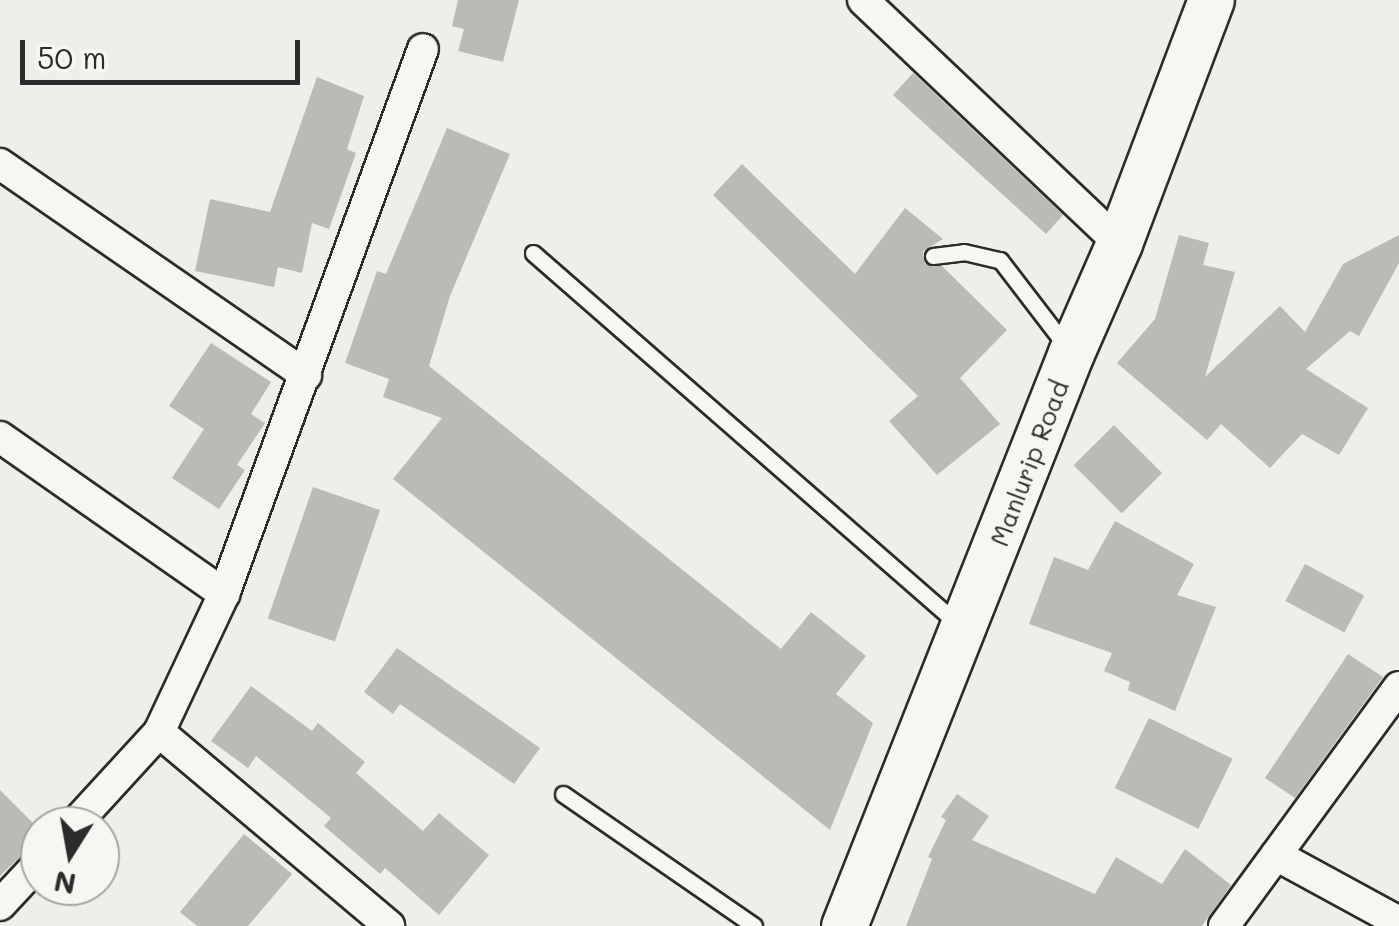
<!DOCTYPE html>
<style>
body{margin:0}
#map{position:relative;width:1399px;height:926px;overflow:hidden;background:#eeeeea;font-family:Mali,sans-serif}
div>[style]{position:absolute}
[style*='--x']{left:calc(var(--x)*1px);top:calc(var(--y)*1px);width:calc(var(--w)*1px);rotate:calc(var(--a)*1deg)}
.building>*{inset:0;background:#babab7;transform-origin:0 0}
.roads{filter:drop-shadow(2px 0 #2b2b2b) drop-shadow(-2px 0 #2b2b2b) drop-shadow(0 2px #2b2b2b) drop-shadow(0 -2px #2b2b2b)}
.lane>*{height:15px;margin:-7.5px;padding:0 7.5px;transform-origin:7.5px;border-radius:7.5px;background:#f6f6f2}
.street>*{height:30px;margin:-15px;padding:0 15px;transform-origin:15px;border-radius:15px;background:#f6f6f2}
.secondary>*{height:45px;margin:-22.5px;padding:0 22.5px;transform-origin:22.5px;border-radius:22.5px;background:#f6f6f2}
span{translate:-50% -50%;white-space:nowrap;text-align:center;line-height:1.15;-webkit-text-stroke:8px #f6f6f2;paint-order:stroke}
.street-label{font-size:25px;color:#2b2b2b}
.north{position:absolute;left:20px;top:806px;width:100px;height:100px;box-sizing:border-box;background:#f6f6f2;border:2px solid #a5a5a2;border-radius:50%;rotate:191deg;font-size:28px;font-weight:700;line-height:40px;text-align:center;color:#2b2b2b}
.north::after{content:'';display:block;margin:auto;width:35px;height:45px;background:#2b2b2b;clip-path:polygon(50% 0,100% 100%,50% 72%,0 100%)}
.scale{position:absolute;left:20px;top:40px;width:280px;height:45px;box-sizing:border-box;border:5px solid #2b2b2b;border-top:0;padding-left:12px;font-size:30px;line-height:35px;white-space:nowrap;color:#2b2b2b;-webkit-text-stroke:8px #f6f6f2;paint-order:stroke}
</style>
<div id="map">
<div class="building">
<i style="clip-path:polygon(458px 0,519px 0,503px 62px,458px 51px,464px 29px,452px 26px)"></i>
<i style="clip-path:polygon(913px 73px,1063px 215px,1046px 234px,893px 95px)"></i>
<i style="clip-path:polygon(317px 77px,364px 96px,347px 149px,356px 153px,329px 229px,312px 223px,302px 273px,278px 267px,274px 287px,195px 271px,210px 199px,270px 212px)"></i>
<i style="clip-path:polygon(447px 128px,510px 154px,450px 296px,429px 366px,781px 649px,811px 612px,866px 656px,836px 694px,873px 723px,830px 830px,393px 479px,442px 418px,383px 397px,389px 379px,345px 363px,377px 271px,386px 274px)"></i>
<i style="clip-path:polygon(742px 164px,855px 274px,905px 208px,943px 239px,923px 251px,925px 264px,942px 266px,1007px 330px,960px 378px,1000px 424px,937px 475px,889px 421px,918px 396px,713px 195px)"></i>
<i style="clip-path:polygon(1179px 235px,1209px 243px,1203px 265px,1235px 272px,1205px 377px,1280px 306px,1305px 332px,1343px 264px,1399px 235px,1399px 263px,1359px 336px,1350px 331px,1306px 369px,1368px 408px,1339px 455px,1302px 434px,1270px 468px,1221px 424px,1207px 440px,1117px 363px,1155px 319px)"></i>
<i style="clip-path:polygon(211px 343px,271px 382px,251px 414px,265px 423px,237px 465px,245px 470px,219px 509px,172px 478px,204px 429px,169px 406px)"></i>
<i style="left:1114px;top:425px;width:68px;height:57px;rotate:45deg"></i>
<i style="left:313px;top:487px;width:71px;height:139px;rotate:19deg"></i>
<i style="clip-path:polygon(1115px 521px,1194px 564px,1177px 595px,1216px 607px,1175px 711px,1128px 690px,1130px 682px,1104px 671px,1112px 653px,1029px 624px,1054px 557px,1088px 570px)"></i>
<i style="left:1305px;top:564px;width:67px;height:42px;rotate:28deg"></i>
<i style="clip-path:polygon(397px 648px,540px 748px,514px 784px,400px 704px,393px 714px,364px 692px)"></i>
<i style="clip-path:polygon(1348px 654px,1383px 677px,1295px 798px,1265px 778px)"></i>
<i style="clip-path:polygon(251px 686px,312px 731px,318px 723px,365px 762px,356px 773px,423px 831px,439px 813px,489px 855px,439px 915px,385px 868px,380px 874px,324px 826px,331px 818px,256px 756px,248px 768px,211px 741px)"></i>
<i style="left:1149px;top:718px;width:93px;height:78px;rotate:26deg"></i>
<i style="clip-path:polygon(0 790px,40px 830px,40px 837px,0 876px)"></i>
<i style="clip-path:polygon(957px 794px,989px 816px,972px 840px,1095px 894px,1116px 857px,1162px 884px,1185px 849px,1231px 885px,1202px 926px,906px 926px,932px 859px,928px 857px,946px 820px,941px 817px)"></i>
<i style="clip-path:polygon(244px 834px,292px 874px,248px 926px,197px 926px,180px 912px)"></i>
</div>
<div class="roads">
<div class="lane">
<i style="--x:533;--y:253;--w:564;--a:41.12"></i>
<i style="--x:933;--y:256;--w:31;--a:-7"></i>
<i style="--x:964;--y:252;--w:37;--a:13"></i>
<i style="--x:1000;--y:260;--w:108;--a:52.5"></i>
<i style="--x:563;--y:794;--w:232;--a:34.6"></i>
</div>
<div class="street">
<i style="--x:863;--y:0;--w:353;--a:43.5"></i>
<i style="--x:0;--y:164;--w:372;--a:34.6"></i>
<i style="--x:0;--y:437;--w:274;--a:35"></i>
<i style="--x:159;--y:732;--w:301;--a:40.1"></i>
<i style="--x:73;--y:826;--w:127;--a:-47.5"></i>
<i style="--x:159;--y:732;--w:153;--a:-64.8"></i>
<i style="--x:224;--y:594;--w:580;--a:-69.94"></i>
<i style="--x:1276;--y:855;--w:140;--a:28.6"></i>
<i style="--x:0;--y:905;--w:59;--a:-47.1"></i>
<i style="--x:1224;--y:926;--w:296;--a:-53.8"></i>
</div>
<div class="secondary">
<i style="--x:844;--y:926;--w:616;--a:-68.39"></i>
<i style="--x:1071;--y:353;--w:120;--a:-66.4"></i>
<i style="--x:1119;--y:243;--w:260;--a:-69.3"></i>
</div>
</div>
<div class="street-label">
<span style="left:1029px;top:463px;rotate:-69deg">Manlurip Road</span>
</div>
<div class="north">N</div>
<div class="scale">50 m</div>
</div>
